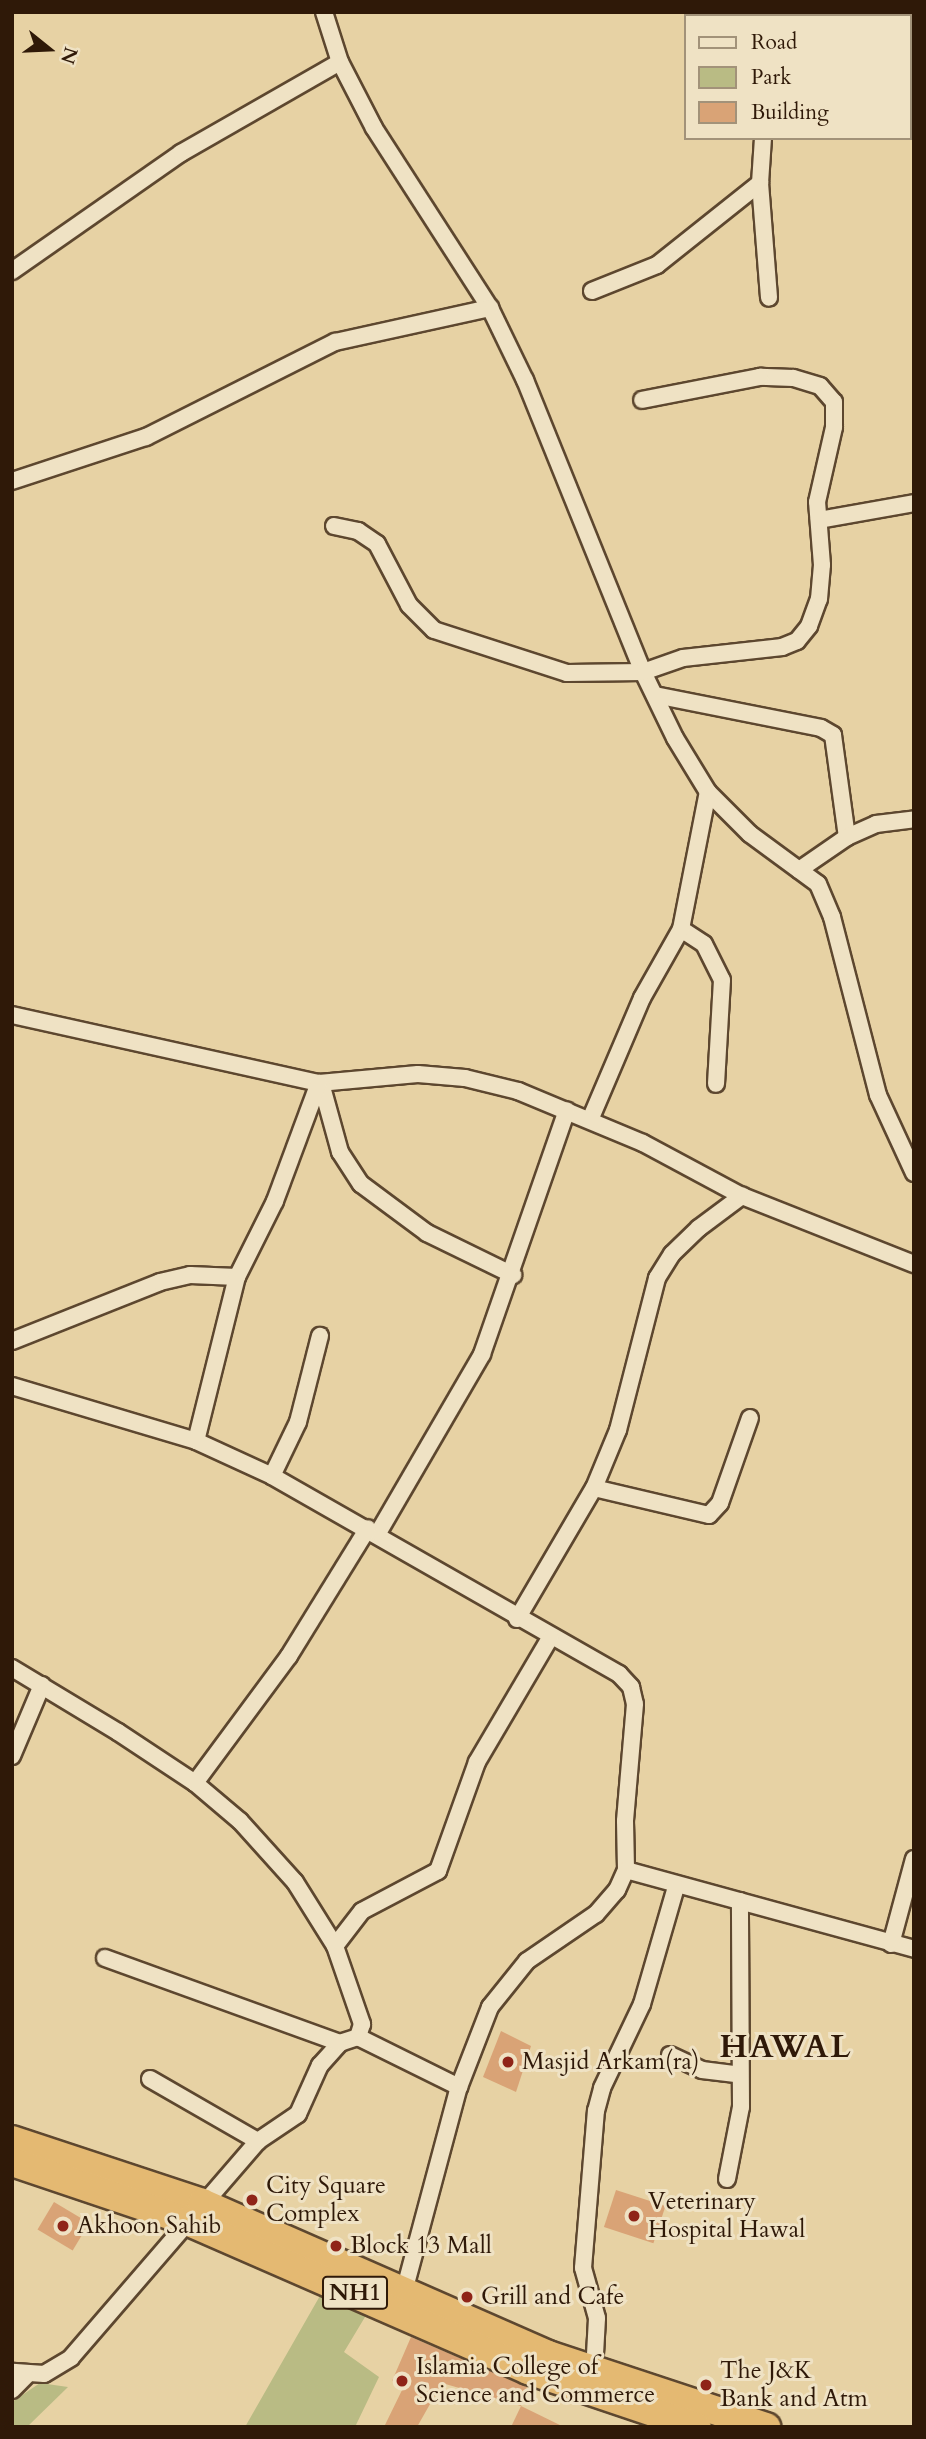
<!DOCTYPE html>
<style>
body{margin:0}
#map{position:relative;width:926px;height:2439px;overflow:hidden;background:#e7d2a4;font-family:Cardo,serif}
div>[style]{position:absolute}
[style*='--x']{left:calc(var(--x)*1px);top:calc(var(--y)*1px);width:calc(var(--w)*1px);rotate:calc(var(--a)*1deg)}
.green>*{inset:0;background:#b9bb84}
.building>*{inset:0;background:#d9a376;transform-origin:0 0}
.roads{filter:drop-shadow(2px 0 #5d472f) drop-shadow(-2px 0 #5d472f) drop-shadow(0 2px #5d472f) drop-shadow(0 -2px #5d472f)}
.street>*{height:16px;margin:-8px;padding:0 8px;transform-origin:8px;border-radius:8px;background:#efe2c4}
.highway>*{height:28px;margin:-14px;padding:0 14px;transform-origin:14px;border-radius:14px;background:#e4b972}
.dots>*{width:19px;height:19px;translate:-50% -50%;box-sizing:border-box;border:4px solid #efe2c4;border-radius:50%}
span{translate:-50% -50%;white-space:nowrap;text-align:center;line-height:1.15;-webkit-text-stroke:6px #efe2c4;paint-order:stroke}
.shield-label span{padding:2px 5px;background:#efe2c4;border:2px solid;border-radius:5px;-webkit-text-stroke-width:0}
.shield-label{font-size:23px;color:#2f1908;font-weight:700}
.poi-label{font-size:24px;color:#2f1908}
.left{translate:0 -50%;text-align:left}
.district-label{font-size:32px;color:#2f1908;font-weight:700;letter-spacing:2px}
.frame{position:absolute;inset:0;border:14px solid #2f1908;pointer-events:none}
.legend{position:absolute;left:684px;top:14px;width:228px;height:126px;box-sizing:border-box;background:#efe2c4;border:2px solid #a29279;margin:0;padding:9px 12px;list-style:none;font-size:21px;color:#2f1908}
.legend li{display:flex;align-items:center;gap:14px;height:35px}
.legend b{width:35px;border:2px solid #a29279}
.north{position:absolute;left:14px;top:14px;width:70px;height:70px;-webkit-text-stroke:5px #efe2c4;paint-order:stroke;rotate:108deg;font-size:19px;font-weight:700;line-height:28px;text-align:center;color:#2f1908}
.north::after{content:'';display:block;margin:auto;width:24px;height:32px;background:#2f1908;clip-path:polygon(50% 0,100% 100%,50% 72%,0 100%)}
</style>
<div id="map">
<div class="green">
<i style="clip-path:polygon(325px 2287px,371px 2307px,344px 2352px,379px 2377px,355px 2427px,245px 2427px)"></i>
<i style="clip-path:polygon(40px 2383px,68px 2387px,27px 2427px,12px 2427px,12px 2402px)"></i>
</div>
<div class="building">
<i style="clip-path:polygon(501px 2031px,531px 2046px,516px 2092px,483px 2077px)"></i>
<i style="left:616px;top:2190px;width:52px;height:39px;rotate:18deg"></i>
<i style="left:54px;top:2202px;width:41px;height:32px;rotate:31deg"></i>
<i style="clip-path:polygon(411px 2337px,527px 2387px,521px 2406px,442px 2383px,417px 2427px,384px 2427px,404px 2386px,392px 2381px)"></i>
<i style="clip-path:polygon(521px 2406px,564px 2427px,511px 2427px)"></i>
</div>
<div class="roads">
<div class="street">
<i style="--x:324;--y:12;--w:52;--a:72.3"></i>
<i style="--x:340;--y:62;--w:74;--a:62.7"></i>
<i style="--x:374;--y:128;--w:214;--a:57.2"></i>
<i style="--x:490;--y:308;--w:80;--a:64.1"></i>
<i style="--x:525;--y:380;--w:315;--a:68"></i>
<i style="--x:643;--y:672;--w:73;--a:64.1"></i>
<i style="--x:675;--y:738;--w:63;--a:58.6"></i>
<i style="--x:708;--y:792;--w:59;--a:45"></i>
<i style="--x:750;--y:834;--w:84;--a:36.3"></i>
<i style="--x:818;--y:884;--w:36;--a:67"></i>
<i style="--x:832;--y:917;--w:184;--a:75.5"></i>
<i style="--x:878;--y:1095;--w:86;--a:65.2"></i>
<i style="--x:781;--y:16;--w:4;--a:-63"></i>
<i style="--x:910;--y:88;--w:5;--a:-37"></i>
<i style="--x:763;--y:138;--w:45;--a:93.8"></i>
<i style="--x:760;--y:183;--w:115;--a:85.5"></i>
<i style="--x:12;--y:271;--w:206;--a:-34.9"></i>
<i style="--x:181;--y:153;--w:183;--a:-29.8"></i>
<i style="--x:592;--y:291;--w:70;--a:-21.8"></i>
<i style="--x:657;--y:265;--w:132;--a:-38.5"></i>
<i style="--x:12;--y:481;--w:141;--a:-18.2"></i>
<i style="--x:146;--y:437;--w:212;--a:-26.7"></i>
<i style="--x:335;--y:342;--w:159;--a:-12.4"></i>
<i style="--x:819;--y:520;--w:97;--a:-10.1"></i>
<i style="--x:334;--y:526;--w:25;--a:12"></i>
<i style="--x:358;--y:531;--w:23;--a:34"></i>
<i style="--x:377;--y:544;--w:69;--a:62.3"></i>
<i style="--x:409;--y:605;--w:35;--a:45"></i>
<i style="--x:434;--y:630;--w:140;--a:17.9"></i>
<i style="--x:567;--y:673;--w:76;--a:-0.8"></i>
<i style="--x:643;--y:672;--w:42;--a:-19.3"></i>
<i style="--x:683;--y:658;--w:100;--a:-6.3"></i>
<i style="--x:782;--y:647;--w:16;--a:-22"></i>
<i style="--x:797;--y:641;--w:19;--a:-51"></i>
<i style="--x:809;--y:626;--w:29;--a:-70"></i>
<i style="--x:819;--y:599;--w:34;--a:-85"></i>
<i style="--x:822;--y:565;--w:63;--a:-94.5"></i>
<i style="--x:817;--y:502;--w:77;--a:-77.2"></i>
<i style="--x:834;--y:427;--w:25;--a:-90"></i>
<i style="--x:834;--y:402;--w:21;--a:-131"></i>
<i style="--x:820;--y:386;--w:28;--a:-163"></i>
<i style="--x:793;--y:378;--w:33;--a:-178"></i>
<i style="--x:760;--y:377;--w:120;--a:169"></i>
<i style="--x:655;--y:695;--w:169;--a:11.2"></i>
<i style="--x:821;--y:728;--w:14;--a:30"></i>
<i style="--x:833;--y:735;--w:103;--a:82.2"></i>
<i style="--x:799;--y:870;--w:58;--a:-34.5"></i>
<i style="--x:847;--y:837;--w:32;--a:-24"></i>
<i style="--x:876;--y:824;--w:38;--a:-7"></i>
<i style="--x:681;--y:929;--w:27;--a:33"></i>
<i style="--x:704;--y:944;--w:40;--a:63.4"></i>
<i style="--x:722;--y:980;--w:104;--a:93.3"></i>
<i style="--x:12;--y:1015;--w:314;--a:12.5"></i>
<i style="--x:319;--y:1083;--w:99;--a:-5.2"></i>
<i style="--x:418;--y:1074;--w:47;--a:4.9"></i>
<i style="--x:465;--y:1078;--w:55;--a:13.8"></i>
<i style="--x:518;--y:1091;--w:135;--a:22.6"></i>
<i style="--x:643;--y:1143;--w:112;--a:28.2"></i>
<i style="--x:742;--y:1196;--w:185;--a:21.6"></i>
<i style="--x:321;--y:1083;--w:72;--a:74.6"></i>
<i style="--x:340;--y:1152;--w:38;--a:57"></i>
<i style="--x:361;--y:1184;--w:82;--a:36.6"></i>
<i style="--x:427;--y:1233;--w:96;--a:26"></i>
<i style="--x:590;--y:1120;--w:133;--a:-66.9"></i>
<i style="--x:642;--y:998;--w:79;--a:-60.5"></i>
<i style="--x:681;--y:929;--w:140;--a:-78.9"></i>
<i style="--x:12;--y:1341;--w:159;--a:-21.7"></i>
<i style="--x:160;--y:1282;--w:31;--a:-13"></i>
<i style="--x:190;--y:1275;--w:47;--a:2.4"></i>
<i style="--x:12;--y:1386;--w:192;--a:16.6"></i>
<i style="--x:196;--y:1441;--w:84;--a:24.7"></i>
<i style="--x:272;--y:1476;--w:400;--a:29.7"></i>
<i style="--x:619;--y:1674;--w:18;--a:47"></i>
<i style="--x:631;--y:1687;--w:17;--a:77"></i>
<i style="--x:635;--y:1704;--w:117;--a:94.9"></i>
<i style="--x:625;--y:1821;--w:49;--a:88.8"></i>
<i style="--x:626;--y:1870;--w:299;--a:15.3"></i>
<i style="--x:196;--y:1441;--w:169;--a:-76"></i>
<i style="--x:237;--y:1277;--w:85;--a:-63.4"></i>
<i style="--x:275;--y:1201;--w:126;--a:-69.6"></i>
<i style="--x:272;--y:1476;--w:60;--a:-64.3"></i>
<i style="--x:298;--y:1422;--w:89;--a:-75.7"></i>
<i style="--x:594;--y:1488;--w:118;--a:13.2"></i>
<i style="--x:709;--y:1515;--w:16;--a:-47"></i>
<i style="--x:720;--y:1503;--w:90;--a:-70.6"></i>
<i style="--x:378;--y:1533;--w:207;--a:-59.8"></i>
<i style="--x:482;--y:1354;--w:258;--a:-70.8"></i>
<i style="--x:517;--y:1619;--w:152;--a:-59.6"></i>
<i style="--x:594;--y:1488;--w:63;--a:-67.5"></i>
<i style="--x:618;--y:1430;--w:157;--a:-75.6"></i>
<i style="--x:657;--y:1278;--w:28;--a:-58"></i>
<i style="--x:672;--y:1254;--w:37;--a:-44"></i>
<i style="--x:699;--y:1228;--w:54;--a:-36.7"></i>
<i style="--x:12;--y:1668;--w:124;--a:31.1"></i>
<i style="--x:118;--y:1732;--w:92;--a:33.5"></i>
<i style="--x:195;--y:1783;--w:59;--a:40.2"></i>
<i style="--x:240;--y:1821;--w:82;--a:48"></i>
<i style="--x:295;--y:1882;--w:75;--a:58"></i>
<i style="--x:335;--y:1946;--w:83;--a:70.9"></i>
<i style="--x:362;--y:2024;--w:14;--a:107"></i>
<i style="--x:358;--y:2037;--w:19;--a:162"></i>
<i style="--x:340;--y:2043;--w:30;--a:132"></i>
<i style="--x:320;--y:2065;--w:54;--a:114.2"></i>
<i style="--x:298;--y:2114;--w:48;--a:146"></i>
<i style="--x:258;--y:2141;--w:286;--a:130.8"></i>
<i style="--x:71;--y:2358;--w:31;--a:149"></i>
<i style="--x:44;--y:2374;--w:32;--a:-176"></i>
<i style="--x:12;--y:1756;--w:77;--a:-67.1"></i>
<i style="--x:195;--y:1783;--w:158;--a:-53.5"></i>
<i style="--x:289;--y:1656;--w:150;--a:-58.3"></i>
<i style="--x:891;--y:1944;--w:88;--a:-74.9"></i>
<i style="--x:335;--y:1946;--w:44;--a:-52.4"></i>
<i style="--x:362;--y:1911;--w:86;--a:-27.8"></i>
<i style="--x:438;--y:1871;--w:116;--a:-70.3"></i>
<i style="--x:477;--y:1762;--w:144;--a:-59.5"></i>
<i style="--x:105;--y:1958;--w:250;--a:19.9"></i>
<i style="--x:358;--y:2037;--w:113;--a:26.3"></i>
<i style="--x:670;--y:2055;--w:35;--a:25"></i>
<i style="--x:702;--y:2070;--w:38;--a:7"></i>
<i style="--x:150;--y:2079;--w:125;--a:29.9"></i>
<i style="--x:727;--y:2179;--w:73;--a:-79"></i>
<i style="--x:741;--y:2107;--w:206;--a:-90.3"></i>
<i style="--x:402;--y:2299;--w:220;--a:-75"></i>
<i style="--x:459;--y:2087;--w:86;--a:-68.8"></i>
<i style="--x:490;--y:2007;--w:59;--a:-51.2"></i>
<i style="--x:527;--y:1961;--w:83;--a:-34.3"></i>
<i style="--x:596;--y:1914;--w:32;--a:-49"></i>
<i style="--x:617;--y:1890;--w:22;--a:-66"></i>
<i style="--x:594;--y:2372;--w:54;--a:-86.8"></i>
<i style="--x:597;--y:2318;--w:52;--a:-105.6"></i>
<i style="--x:583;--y:2268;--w:158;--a:-85.3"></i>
<i style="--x:596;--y:2111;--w:24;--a:-75"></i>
<i style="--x:602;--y:2088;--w:93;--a:-64.5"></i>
<i style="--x:642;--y:2004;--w:122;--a:-73.8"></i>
<i style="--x:12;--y:2390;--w:20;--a:-45"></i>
</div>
<div class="highway">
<i style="--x:12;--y:2140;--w:200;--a:18.3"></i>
<i style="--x:202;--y:2203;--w:378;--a:23.7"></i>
<i style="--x:548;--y:2355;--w:230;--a:18.3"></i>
<i style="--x:12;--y:2162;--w:185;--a:18.6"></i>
<i style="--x:187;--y:2221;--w:372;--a:23.6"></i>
<i style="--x:528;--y:2370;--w:178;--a:18.6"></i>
</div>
</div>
<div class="dots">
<i style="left:508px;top:2062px;background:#8f2418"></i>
<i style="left:252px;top:2200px;background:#8f2418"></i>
<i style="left:634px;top:2216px;background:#8f2418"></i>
<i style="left:63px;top:2226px;background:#8f2418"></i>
<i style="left:336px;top:2246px;background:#8f2418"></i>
<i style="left:467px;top:2297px;background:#8f2418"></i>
<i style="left:402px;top:2381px;background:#8f2418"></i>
<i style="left:706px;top:2385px;background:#8f2418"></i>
</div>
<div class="shield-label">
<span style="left:355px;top:2293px">NH1</span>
</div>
<div class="poi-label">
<span class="left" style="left:522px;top:2062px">Masjid Arkam(ra)</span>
<span class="left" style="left:266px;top:2200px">City Square<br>Complex</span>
<span class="left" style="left:648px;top:2216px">Veterinary<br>Hospital Hawal</span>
<span class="left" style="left:77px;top:2226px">Akhoon Sahib</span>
<span class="left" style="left:350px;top:2246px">Block 13 Mall</span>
<span class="left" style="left:481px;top:2297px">Grill and Cafe</span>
<span class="left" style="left:416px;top:2381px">Islamia College of<br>Science and Commerce</span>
<span class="left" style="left:720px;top:2385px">The J&amp;K<br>Bank and Atm</span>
</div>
<div class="district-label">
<span style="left:786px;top:2047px">HAWAL</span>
</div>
<div class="frame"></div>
<ul class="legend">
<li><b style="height:9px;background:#efe2c4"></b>Road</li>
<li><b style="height:19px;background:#b9bb84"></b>Park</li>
<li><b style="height:19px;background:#d9a376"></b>Building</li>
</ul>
<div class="north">N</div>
</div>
